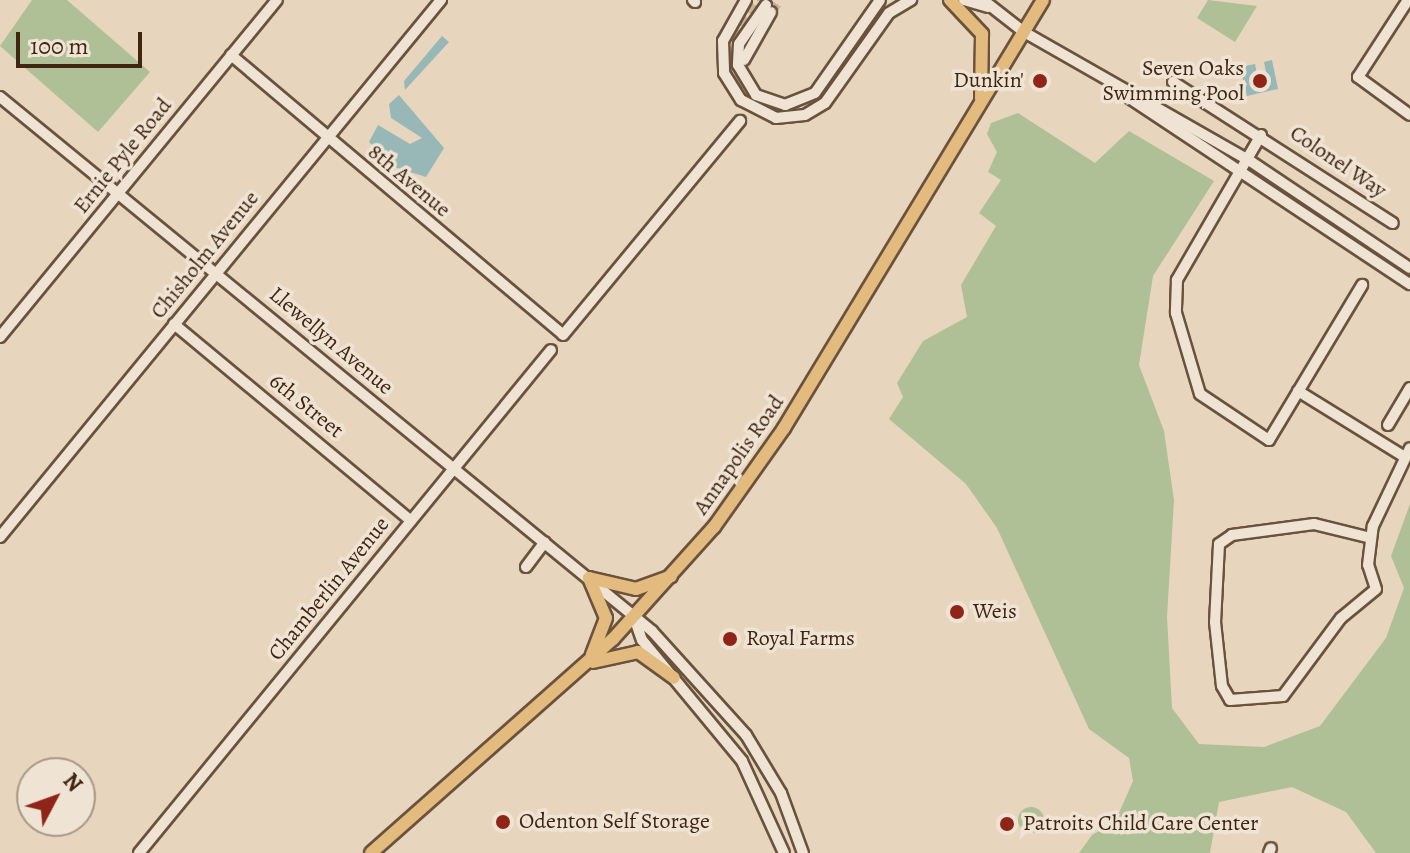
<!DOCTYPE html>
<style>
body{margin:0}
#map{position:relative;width:1410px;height:853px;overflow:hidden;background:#e7d6bd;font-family:Alegreya,serif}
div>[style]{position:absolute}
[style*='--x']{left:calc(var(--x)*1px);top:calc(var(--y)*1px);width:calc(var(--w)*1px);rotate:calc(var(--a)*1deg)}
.green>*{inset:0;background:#afbf96}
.round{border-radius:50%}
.water>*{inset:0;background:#97b8b6}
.minor-tunnel>*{height:10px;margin-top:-5px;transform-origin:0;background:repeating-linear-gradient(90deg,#c6b39b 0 10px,transparent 0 15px)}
.roads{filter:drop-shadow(2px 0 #6a523d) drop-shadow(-2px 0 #6a523d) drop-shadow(0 2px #6a523d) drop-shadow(0 -2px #6a523d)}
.minor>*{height:10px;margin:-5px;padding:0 5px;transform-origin:5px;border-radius:5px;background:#efe4d4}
.major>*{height:12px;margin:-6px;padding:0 6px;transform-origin:6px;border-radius:6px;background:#e4bb7e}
.dots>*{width:22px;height:22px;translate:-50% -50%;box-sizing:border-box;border:4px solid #efe4d4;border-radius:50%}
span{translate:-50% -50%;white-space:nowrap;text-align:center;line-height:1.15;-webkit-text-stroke:7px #efe4d4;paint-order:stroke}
.poi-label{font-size:22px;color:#402612}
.right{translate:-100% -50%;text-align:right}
.left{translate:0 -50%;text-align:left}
.street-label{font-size:22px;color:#402612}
.north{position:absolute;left:16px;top:757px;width:80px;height:80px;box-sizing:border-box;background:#efe4d4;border:2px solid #a99886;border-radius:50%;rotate:49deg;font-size:22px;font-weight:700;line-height:32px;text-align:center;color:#402612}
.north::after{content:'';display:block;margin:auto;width:28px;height:36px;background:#8f2418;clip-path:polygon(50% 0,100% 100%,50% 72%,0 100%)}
.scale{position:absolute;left:16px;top:32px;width:126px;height:36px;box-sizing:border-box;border:4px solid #402612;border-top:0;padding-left:10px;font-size:24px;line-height:28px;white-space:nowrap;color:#402612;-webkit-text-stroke:6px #efe4d4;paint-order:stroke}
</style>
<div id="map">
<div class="green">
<i style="clip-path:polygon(32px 0,67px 0,150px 72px,98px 132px,0 46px)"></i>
<i style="clip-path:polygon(1208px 0,1257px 6px,1235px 42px,1197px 18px)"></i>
<i style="clip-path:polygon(1018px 113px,1095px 163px,1129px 131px,1214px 181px,1153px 276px,1139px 365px,1164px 431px,1174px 500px,1167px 617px,1172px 708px,1199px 744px,1264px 747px,1320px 726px,1386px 638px,1404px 588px,1391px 556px,1410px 504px,1410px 853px,1376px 853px,1346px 812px,1292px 787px,1219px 802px,1210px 853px,1079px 853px,1092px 835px,1115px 822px,1133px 781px,1129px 758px,1089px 729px,997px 528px,966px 484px,889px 419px,903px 397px,897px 383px,923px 341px,967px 317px,961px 285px,996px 226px,979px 213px,1001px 180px,988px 172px,997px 152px,987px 134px,991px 123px)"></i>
<i class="round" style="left:1018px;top:807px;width:26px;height:26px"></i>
</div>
<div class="water">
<i style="clip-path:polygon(442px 36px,449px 42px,405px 90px,404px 81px)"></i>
<i style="clip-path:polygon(1272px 60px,1278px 89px,1247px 96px,1240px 67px,1255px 64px,1257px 74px,1266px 72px,1264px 62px)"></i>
<i style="clip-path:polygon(399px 95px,444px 148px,426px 177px,397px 168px,369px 142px,378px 125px,410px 144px,422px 138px,391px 118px,389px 104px)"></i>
</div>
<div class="minor-tunnel">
<i style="--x:771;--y:12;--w:14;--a:-56"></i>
<i style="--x:756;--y:95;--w:19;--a:-145"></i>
<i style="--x:740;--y:84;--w:32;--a:-108"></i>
<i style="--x:730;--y:54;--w:61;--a:-61.8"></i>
</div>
<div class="roads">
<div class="minor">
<i style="--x:693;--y:0;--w:3;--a:45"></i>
<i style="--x:746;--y:0;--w:47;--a:119.3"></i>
<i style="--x:723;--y:41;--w:32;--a:88"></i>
<i style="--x:724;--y:73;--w:32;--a:58"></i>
<i style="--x:741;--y:100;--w:39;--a:27"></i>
<i style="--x:776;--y:118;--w:29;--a:-6"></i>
<i style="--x:805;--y:115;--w:23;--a:-31"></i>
<i style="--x:825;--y:103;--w:110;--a:-54.6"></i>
<i style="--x:889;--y:13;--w:26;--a:-31"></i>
<i style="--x:964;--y:0;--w:25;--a:16"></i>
<i style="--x:983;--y:0;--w:52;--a:38"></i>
<i style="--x:1024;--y:32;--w:257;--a:29.7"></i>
<i style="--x:1247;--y:159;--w:196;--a:33.8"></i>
<i style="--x:1408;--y:0;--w:92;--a:123"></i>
<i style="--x:1358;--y:77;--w:64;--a:36.2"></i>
<i style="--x:766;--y:5;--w:47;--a:124.7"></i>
<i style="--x:739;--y:44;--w:21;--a:93"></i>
<i style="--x:738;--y:65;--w:35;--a:59"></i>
<i style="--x:756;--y:95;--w:31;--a:19"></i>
<i style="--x:785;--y:105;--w:32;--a:-22"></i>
<i style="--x:815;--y:93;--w:113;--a:-55"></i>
<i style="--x:231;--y:55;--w:434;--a:40.1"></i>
<i style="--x:563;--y:335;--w:278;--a:-50.4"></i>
<i style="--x:744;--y:60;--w:55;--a:-60.6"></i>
<i style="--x:1173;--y:82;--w:261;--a:32.7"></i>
<i style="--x:1119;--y:91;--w:349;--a:33.6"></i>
<i style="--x:0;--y:97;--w:843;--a:39.32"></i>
<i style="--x:652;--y:631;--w:140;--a:47.9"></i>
<i style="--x:746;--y:735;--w:68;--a:58.9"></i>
<i style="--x:781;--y:793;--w:64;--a:69.9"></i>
<i style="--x:1261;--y:135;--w:168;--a:120.1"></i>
<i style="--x:1177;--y:280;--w:33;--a:92"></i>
<i style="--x:1176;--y:313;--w:84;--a:73.5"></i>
<i style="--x:1200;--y:394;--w:83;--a:33.7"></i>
<i style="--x:1269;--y:440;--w:181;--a:-59"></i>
<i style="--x:174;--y:324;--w:308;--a:39.7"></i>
<i style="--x:0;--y:337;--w:436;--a:-50.6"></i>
<i style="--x:1298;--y:391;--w:126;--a:31.7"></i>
<i style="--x:1388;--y:425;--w:43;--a:-59.3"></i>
<i style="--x:0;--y:537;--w:695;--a:-50.61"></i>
<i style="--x:1371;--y:538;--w:59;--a:-166.2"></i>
<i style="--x:1314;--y:524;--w:83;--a:172.4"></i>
<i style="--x:1232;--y:535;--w:16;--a:145"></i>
<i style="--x:1219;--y:544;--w:78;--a:92.9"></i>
<i style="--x:1215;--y:622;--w:64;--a:83.8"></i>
<i style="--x:1222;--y:686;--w:16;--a:60"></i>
<i style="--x:1230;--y:700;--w:53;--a:-4.3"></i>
<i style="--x:1283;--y:696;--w:97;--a:-53.4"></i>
<i style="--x:1341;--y:618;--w:45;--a:-39.6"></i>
<i style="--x:1376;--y:589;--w:25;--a:-108"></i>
<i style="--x:1368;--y:565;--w:39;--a:-83"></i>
<i style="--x:1373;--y:526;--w:86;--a:-64.6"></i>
<i style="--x:526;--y:567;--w:31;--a:-53"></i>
<i style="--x:635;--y:620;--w:21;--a:71"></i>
<i style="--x:642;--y:640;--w:157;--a:50.4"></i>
<i style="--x:742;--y:761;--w:101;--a:65.5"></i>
<i style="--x:139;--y:853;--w:650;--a:-50.68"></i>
<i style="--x:1269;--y:853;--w:5;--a:-68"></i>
</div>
<div class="major">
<i style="--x:950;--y:0;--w:47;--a:46.7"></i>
<i style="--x:982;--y:34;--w:64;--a:90.9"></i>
<i style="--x:589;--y:578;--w:43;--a:67"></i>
<i style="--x:606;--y:618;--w:40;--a:111"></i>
<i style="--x:589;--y:578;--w:48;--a:13.2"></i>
<i style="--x:636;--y:589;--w:37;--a:-20"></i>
<i style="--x:593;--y:662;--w:46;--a:-12.5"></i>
<i style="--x:638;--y:652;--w:44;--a:35.8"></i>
<i style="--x:371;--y:853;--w:323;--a:-41.5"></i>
<i style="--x:613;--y:639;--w:151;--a:-48"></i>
<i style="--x:714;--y:527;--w:121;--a:-54.7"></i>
<i style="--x:784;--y:428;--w:500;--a:-58.82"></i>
</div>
</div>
<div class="dots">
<i style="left:1040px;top:81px;background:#8f2418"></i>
<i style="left:1260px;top:81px;background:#8f2418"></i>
<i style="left:957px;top:612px;background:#8f2418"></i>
<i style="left:730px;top:639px;background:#8f2418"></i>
<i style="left:503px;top:822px;background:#8f2418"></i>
<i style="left:1007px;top:824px;background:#8f2418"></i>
</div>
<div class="poi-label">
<span class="right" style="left:1244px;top:81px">Seven Oaks<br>Swimming Pool</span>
<span class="right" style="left:1024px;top:81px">Dunkin'</span>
<span class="left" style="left:973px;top:612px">Weis</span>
<span class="left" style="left:746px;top:639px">Royal Farms</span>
<span class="left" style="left:519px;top:822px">Odenton Self Storage</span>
<span class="left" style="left:1023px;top:824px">Patroits Child Care Center</span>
</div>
<div class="street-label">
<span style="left:123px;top:156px;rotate:-51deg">Ernie Pyle Road</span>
<span style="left:1338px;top:162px;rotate:34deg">Colonel Way</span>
<span style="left:409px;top:181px;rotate:40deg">8th Avenue</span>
<span style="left:205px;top:255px;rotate:-51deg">Chisholm Avenue</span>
<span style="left:331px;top:341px;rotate:40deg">Llewellyn Avenue</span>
<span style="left:306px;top:406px;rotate:39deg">6th Street</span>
<span style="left:739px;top:455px;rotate:-55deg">Annapolis Road</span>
<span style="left:329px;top:589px;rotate:-51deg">Chamberlin Avenue</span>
</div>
<div class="north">N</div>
<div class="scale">100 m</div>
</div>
